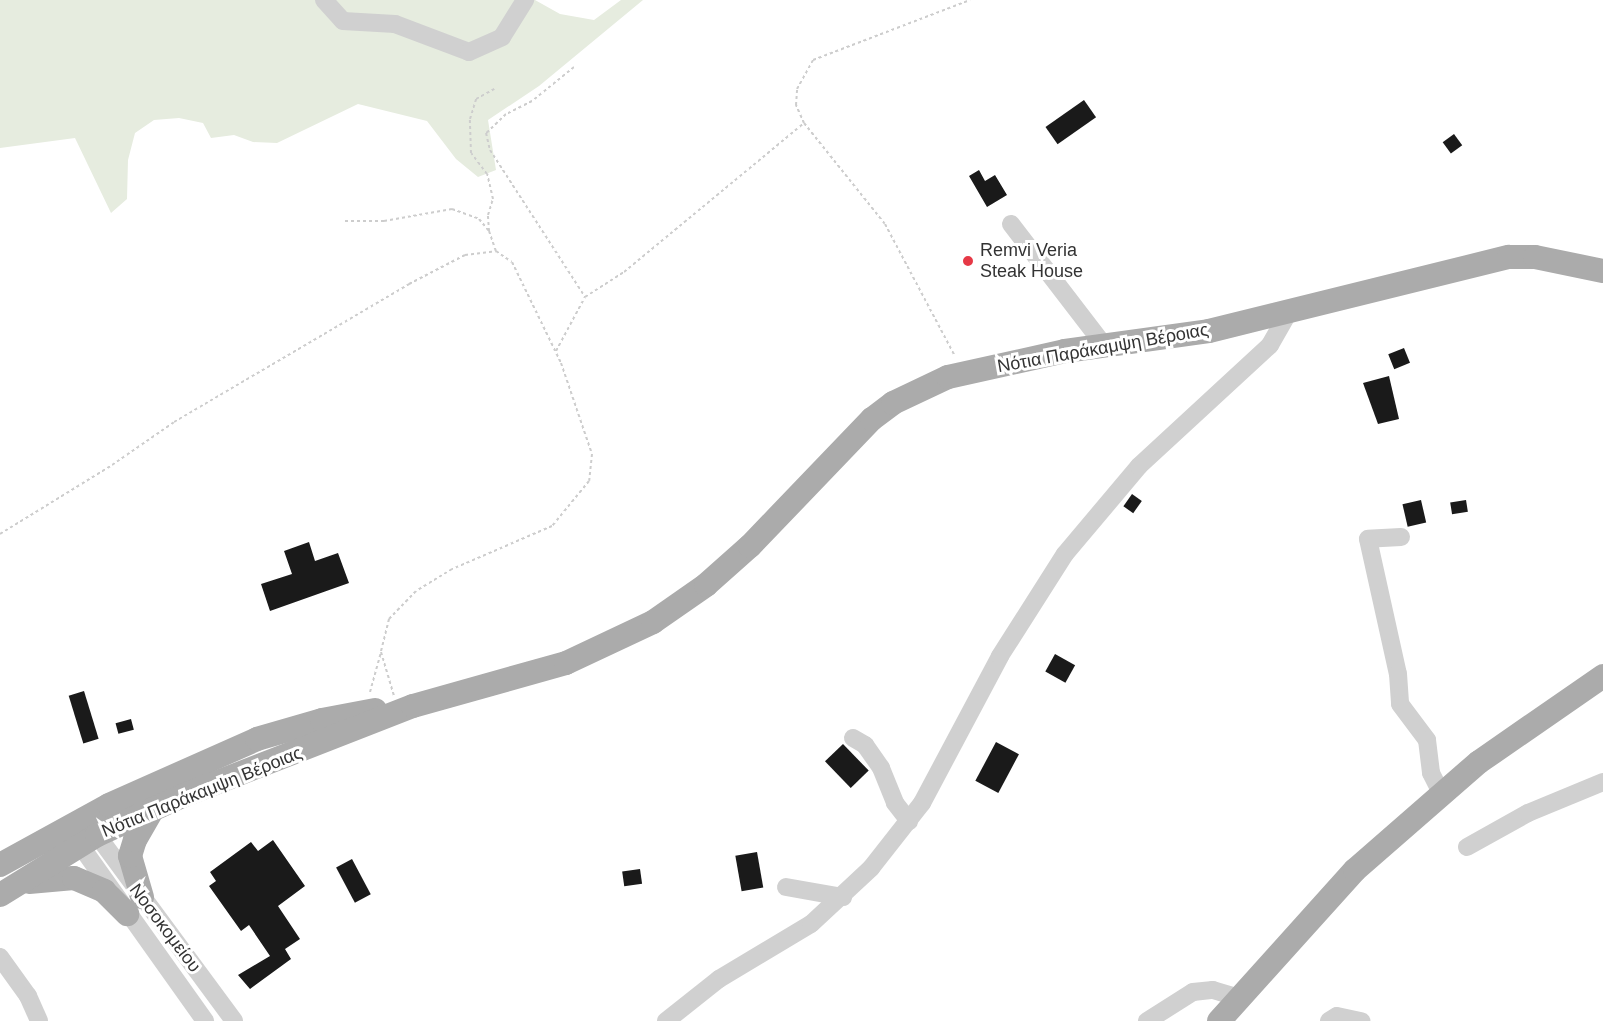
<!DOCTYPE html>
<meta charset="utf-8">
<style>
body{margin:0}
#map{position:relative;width:1603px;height:1021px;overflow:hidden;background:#fff;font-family:Arial,sans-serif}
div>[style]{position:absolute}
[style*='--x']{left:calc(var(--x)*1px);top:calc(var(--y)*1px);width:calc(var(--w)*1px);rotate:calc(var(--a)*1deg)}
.green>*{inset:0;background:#e6ecdf}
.building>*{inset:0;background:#1a1a1a;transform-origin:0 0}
.path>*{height:2px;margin-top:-1px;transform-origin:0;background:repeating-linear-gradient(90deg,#cdcdcd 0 3px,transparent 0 6px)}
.minor>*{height:18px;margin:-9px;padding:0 9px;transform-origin:9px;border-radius:9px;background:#d0d0d0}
.major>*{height:24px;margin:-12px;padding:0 12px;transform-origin:12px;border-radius:12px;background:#ababab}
.dots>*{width:16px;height:16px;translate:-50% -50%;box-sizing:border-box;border:3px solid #fff;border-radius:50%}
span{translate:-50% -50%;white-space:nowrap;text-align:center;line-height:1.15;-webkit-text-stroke:6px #fff;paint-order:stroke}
.poi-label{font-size:18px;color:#333}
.left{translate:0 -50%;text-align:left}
.street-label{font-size:18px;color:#333}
</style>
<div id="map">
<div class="green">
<i style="clip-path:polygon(0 0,535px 0,560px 14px,594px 20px,621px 0,643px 0,539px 86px,488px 120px,496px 170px,478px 177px,456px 159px,427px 121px,358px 104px,277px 143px,253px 142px,234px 135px,211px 138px,203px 123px,179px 118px,154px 120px,135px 133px,128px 160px,127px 199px,111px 213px,75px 138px,0 148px)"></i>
</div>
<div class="building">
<i style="left:1084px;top:100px;width:21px;height:47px;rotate:55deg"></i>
<i style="left:1454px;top:134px;width:14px;height:14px;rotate:54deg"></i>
<i style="clip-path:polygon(979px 170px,985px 181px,995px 175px,1007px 195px,987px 207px,969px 176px)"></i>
<i style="left:1404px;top:348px;width:16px;height:17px;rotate:68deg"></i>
<i style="clip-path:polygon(1389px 376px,1399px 419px,1378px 424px,1363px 383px)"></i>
<i style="left:1132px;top:494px;width:12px;height:15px;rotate:35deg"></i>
<i style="left:1421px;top:500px;width:23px;height:19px;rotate:77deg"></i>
<i style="left:1466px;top:500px;width:12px;height:16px;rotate:81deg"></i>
<i style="clip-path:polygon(309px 542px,315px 561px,338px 553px,349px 583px,270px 611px,261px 584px,292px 574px,284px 551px)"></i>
<i style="left:1055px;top:654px;width:23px;height:20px;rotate:29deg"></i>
<i style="left:84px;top:691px;width:50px;height:16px;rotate:73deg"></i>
<i style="left:131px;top:719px;width:11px;height:16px;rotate:75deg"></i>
<i style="left:996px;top:742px;width:26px;height:44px;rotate:28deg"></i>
<i style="left:843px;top:744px;width:37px;height:25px;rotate:46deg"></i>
<i style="clip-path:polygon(273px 840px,305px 886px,278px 906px,300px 939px,285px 949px,291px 959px,250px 989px,238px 975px,270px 956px,249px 925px,241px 931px,209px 886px,216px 881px,210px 872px,251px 842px,258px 851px)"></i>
<i style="left:757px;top:852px;width:36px;height:22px;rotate:80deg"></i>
<i style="left:352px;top:859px;width:40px;height:18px;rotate:62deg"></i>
<i style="left:640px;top:869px;width:15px;height:18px;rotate:82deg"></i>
</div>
<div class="path">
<i style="--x:574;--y:67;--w:54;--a:141"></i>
<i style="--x:532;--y:101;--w:29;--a:153"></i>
<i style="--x:506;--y:114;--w:28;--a:136"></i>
<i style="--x:486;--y:133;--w:17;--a:77"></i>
<i style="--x:490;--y:150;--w:175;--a:57.1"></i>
<i style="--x:804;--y:123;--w:20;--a:-114"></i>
<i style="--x:796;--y:105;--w:16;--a:-86"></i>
<i style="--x:797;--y:89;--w:33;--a:-61"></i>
<i style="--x:813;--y:60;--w:168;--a:-20.9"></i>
<i style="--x:345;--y:221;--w:39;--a:0"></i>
<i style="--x:384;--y:221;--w:69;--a:-10"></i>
<i style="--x:452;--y:209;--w:29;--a:20"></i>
<i style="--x:479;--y:219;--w:16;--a:50"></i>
<i style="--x:489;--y:231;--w:21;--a:71"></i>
<i style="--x:489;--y:231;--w:16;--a:-94"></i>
<i style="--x:488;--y:215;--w:17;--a:-73"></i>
<i style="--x:493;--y:199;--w:26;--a:-103"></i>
<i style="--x:487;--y:174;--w:26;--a:-127"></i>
<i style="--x:471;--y:153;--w:34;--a:-92"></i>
<i style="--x:470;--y:119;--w:21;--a:-73"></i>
<i style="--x:476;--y:99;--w:21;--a:-29"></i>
<i style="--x:556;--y:351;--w:61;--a:-61.8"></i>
<i style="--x:585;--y:297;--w:46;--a:-32.7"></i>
<i style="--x:624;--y:272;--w:234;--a:-39.6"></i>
<i style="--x:804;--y:123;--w:129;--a:51.3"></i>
<i style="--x:885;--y:224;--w:149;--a:62.1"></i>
<i style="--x:0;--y:534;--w:132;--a:-31.6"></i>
<i style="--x:112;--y:465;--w:75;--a:-34.7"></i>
<i style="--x:174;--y:422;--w:273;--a:-30.4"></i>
<i style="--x:409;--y:284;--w:63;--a:-27.4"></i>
<i style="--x:465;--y:255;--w:31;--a:-7"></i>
<i style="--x:496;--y:251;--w:19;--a:35"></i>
<i style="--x:512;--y:262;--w:112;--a:64.1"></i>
<i style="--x:561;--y:363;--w:96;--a:71.2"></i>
<i style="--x:592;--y:454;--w:27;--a:96"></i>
<i style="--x:589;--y:481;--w:58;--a:129.4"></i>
<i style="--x:552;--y:526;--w:109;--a:156.7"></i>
<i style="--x:452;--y:569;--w:42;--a:148.6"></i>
<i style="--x:416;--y:591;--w:39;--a:134"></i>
<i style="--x:389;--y:619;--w:34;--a:104"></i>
<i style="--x:370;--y:692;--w:41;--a:-74.6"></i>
<i style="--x:381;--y:652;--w:46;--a:73.5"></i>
</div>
<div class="minor">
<i style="--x:324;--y:0;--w:28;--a:48"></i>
<i style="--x:343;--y:21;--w:52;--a:3.3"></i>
<i style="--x:395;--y:24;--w:79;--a:20.7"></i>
<i style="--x:469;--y:52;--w:36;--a:-24"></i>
<i style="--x:502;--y:37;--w:44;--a:-58.1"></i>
<i style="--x:1011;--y:224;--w:153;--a:52.5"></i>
<i style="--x:1401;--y:537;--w:33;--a:177"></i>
<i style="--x:1368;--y:539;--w:138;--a:77.5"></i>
<i style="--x:1398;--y:674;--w:30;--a:86"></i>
<i style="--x:1400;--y:704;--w:45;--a:53.1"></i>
<i style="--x:1427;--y:740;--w:33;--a:83"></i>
<i style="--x:1431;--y:773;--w:22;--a:63"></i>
<i style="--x:853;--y:738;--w:14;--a:30"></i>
<i style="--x:865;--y:745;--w:28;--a:55"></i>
<i style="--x:881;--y:768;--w:38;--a:68"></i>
<i style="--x:895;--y:803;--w:23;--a:52"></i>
<i style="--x:97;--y:835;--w:231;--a:53.6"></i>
<i style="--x:80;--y:845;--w:216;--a:54.6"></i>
<i style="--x:1467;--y:847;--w:70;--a:-29.1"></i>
<i style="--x:1528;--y:813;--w:81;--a:-22.5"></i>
<i style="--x:786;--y:887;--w:58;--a:10"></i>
<i style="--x:0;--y:957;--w:48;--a:54.3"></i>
<i style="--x:28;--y:996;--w:27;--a:66"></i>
<i style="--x:666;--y:1021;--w:68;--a:-38.4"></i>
<i style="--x:719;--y:979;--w:107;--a:-30.9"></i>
<i style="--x:811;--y:924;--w:82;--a:-43"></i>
<i style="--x:871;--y:868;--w:83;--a:-51.9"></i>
<i style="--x:922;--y:803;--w:166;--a:-62"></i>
<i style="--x:1000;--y:656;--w:121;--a:-57.5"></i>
<i style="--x:1065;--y:554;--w:115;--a:-49.9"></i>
<i style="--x:1139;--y:466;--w:178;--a:-42.7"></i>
<i style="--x:1270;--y:345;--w:40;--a:-60.3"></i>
<i style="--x:1147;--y:1021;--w:54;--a:-32.2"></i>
<i style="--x:1193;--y:992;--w:20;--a:-6"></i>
<i style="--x:1213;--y:990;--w:28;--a:17"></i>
<i style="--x:1329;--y:1021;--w:9;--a:-32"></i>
<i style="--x:1337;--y:1016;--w:25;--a:12"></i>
</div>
<div class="major">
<i style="--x:0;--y:865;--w:124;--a:-28.8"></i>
<i style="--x:109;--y:805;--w:162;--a:-24"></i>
<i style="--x:257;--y:739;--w:68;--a:-16.3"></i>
<i style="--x:322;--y:720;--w:54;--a:-10.7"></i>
<i style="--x:29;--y:882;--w:45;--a:-5.1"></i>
<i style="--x:74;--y:878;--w:33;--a:23"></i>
<i style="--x:104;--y:891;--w:33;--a:45"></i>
<i style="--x:0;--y:895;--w:114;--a:-31.7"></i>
<i style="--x:97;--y:835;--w:94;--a:-24.6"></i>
<i style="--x:182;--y:796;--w:248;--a:-21.3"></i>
<i style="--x:413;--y:706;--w:159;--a:-15.7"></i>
<i style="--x:566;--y:663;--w:96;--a:-25.2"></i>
<i style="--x:653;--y:622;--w:65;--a:-34.9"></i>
<i style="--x:706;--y:585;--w:59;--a:-41.6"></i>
<i style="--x:750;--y:546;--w:176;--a:-46.2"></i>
<i style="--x:872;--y:419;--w:26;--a:-37"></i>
<i style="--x:893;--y:403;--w:61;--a:-25.3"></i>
<i style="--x:948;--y:377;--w:120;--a:-12.5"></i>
<i style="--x:1065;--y:351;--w:145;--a:-7.9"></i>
<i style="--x:1209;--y:331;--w:309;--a:-13.9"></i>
<i style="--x:1509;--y:257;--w:26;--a:0"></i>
<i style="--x:1535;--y:257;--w:69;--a:11.6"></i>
<i style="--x:142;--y:897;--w:43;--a:-106.3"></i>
<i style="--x:130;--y:856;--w:17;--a:-73"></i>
<i style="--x:135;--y:840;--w:36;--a:-60"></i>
<i style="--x:1219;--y:1021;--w:203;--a:-48"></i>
<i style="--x:1355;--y:870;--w:164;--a:-41.1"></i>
<i style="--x:1479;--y:762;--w:151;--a:-34.7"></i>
</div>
<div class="dots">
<i style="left:968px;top:261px;background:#e63946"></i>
</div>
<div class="poi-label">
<span class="left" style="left:980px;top:261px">Remvi Veria<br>Steak House</span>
</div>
<div class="street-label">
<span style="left:1103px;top:348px;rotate:-10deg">Νότια Παράκαμψη Βέροιας</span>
<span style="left:202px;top:792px;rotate:-22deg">Νότια Παράκαμψη Βέροιας</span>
<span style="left:165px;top:928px;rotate:53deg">Νοσοκομείου</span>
</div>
</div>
